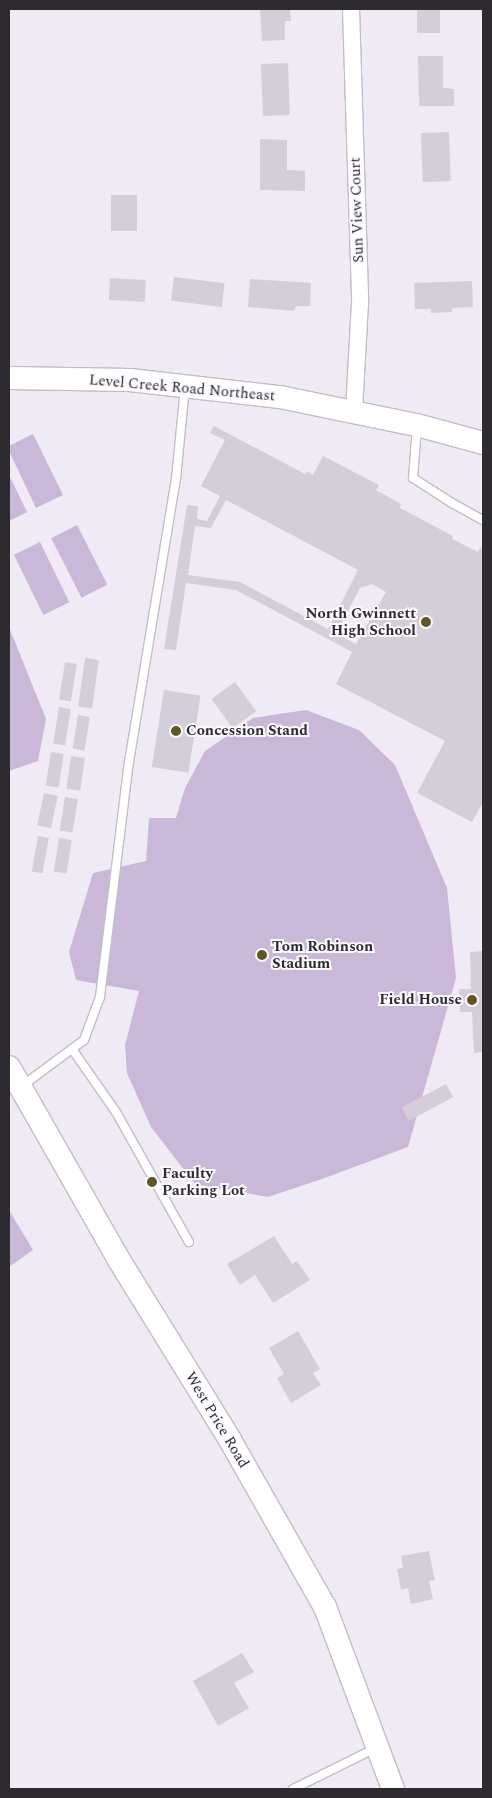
<!DOCTYPE html>
<style>
body{margin:0}
#map{position:relative;width:492px;height:1798px;overflow:hidden;background:#f0eaf5;font-family:Spectral,serif}
div>[style]{position:absolute}
[style*='--x']{left:calc(var(--x)*1px);top:calc(var(--y)*1px);width:calc(var(--w)*1px);rotate:calc(var(--a)*1deg)}
.green>*{inset:0;background:#c9b8d7;transform-origin:0 0}
.building>*{inset:0;background:#d4ced9;transform-origin:0 0}
.roads{filter:drop-shadow(1px 0 #c2bdc7) drop-shadow(-1px 0 #c2bdc7) drop-shadow(0 1px #c2bdc7) drop-shadow(0 -1px #c2bdc7)}
.lane>*{height:8px;margin:-4px;padding:0 4px;transform-origin:4px;border-radius:4px;background:#fff}
.street>*{height:16px;margin:-8px;padding:0 8px;transform-origin:8px;border-radius:8px;background:#fff}
.secondary>*{height:22px;margin:-11px;padding:0 11px;transform-origin:11px;border-radius:11px;background:#fff}
.dots>*{width:14px;height:14px;translate:-50% -50%;box-sizing:border-box;border:2px solid #fcf9fe;border-radius:50%}
span{translate:-50% -50%;white-space:nowrap;text-align:center;line-height:1.15;-webkit-text-stroke:4px #fcf9fe;paint-order:stroke}
.street-label{font-size:15px;color:#2d2b2f}
.poi-label{font-size:15px;color:#2d2b2f;font-weight:700}
.right{translate:-100% -50%;text-align:right}
.left{translate:0 -50%;text-align:left}
.frame{position:absolute;inset:0;border:10px solid #2d2b2f;pointer-events:none}
</style>
<div id="map">
<div class="green">
<i style="clip-path:polygon(33px 434px,63px 495px,36px 508px,9px 451px,9px 446px)"></i>
<i style="clip-path:polygon(9px 475px,27px 512px,9px 521px)"></i>
<i style="left:77px;top:525px;width:67px;height:29px;rotate:63deg"></i>
<i style="left:40px;top:542px;width:67px;height:29px;rotate:64deg"></i>
<i style="clip-path:polygon(9px 627px,46px 719px,38px 761px,9px 771px)"></i>
<i style="clip-path:polygon(306px 710px,359px 730px,395px 765px,447px 888px,456px 978px,408px 1147px,322px 1179px,268px 1197px,195px 1184px,151px 1127px,127px 1073px,125px 1045px,139px 991px,76px 980px,69px 952px,93px 873px,146px 861px,149px 818px,176px 818px,185px 788px,205px 751px,253px 718px)"></i>
<i style="clip-path:polygon(9px 1210px,33px 1250px,9px 1267px)"></i>
</div>
<div class="building">
<i style="clip-path:polygon(260px 9px,290px 9px,291px 21px,285px 21px,285px 40px,262px 41px)"></i>
<i style="left:417px;top:9px;width:23px;height:24px"></i>
<i style="clip-path:polygon(418px 56px,443px 56px,443px 88px,454px 89px,454px 106px,419px 106px)"></i>
<i style="left:288px;top:63px;width:52px;height:27px;rotate:88deg"></i>
<i style="left:449px;top:132px;width:49px;height:28px;rotate:88deg"></i>
<i style="clip-path:polygon(260px 139px,287px 140px,287px 170px,305px 171px,305px 191px,260px 190px)"></i>
<i style="left:111px;top:195px;width:26px;height:36px"></i>
<i style="left:174px;top:277px;width:51px;height:24px;rotate:7deg"></i>
<i style="left:110px;top:278px;width:36px;height:22px;rotate:3deg"></i>
<i style="clip-path:polygon(250px 279px,311px 283px,310px 306px,296px 306px,294px 311px,248px 307px)"></i>
<i style="clip-path:polygon(472px 281px,473px 307px,452px 308px,452px 312px,431px 313px,431px 309px,415px 309px,414px 283px)"></i>
<i style="clip-path:polygon(evenodd,214px 426px,305px 474px,307px 471px,313px 475px,323px 456px,379px 485px,376px 490px,401px 504px,400px 508px,453px 536px,452px 539px,478px 552px,481px 547px,483px 548px,483px 802px,472px 822px,417px 793px,445px 741px,336px 684px,352px 652px,236px 590px,186px 583px,176px 650px,164px 649px,187px 505px,198px 506px,197px 519px,207px 521px,220px 496px,201px 486px,225px 440px,210px 433px,214px 426px,226px 500px,358px 570px,328px 629px,240px 582px,188px 575px,195px 526px,211px 528px,226px 500px,214px 426px,372px 584px,386px 592px,356px 644px,341px 636px,341px 624px,360px 588px,372px 584px)"></i>
<i style="left:85px;top:658px;width:14px;height:49px;rotate:8deg"></i>
<i style="left:65px;top:662px;width:12px;height:38px;rotate:9deg"></i>
<i style="left:235px;top:682px;width:36px;height:29px;rotate:54deg"></i>
<i style="left:164px;top:690px;width:37px;height:78px;rotate:9deg"></i>
<i style="left:59px;top:707px;width:12px;height:37px;rotate:9deg"></i>
<i style="left:78px;top:715px;width:12px;height:34px;rotate:9deg"></i>
<i style="left:51px;top:752px;width:13px;height:34px;rotate:9deg"></i>
<i style="left:71px;top:756px;width:14px;height:33px;rotate:8deg"></i>
<i style="left:44px;top:793px;width:14px;height:33px;rotate:12deg"></i>
<i style="left:65px;top:797px;width:13px;height:34px;rotate:9deg"></i>
<i style="left:38px;top:836px;width:11px;height:36px;rotate:10deg"></i>
<i style="left:59px;top:838px;width:13px;height:34px;rotate:9deg"></i>
<i style="clip-path:polygon(483px 951px,483px 1052px,474px 1053px,472px 1012px,460px 1012px,459px 989px,471px 989px,470px 952px)"></i>
<i style="left:446px;top:1084px;width:15px;height:50px;rotate:62deg"></i>
<i style="clip-path:polygon(274px 1236px,292px 1264px,297px 1261px,310px 1280px,273px 1303px,255px 1275px,240px 1285px,227px 1264px)"></i>
<i style="clip-path:polygon(298px 1331px,320px 1369px,313px 1373px,321px 1385px,291px 1403px,277px 1378px,284px 1374px,269px 1348px)"></i>
<i style="clip-path:polygon(429px 1551px,435px 1580px,429px 1581px,433px 1599px,411px 1604px,408px 1588px,401px 1590px,397px 1569px,403px 1568px,401px 1556px)"></i>
<i style="clip-path:polygon(242px 1653px,254px 1672px,234px 1683px,249px 1708px,218px 1726px,193px 1681px)"></i>
</div>
<div class="roads">
<div class="lane">
<i style="--x:417;--y:427;--w:51;--a:94.5"></i>
<i style="--x:413;--y:478;--w:46;--a:32.7"></i>
<i style="--x:452;--y:503;--w:35;--a:29"></i>
<i style="--x:72;--y:1049;--w:77;--a:55.1"></i>
<i style="--x:116;--y:1112;--w:149;--a:60.7"></i>
<i style="--x:22;--y:1086;--w:77;--a:-36.6"></i>
<i style="--x:84;--y:1040;--w:46;--a:-69.6"></i>
<i style="--x:100;--y:997;--w:237;--a:-83"></i>
<i style="--x:129;--y:762;--w:287;--a:-80.6"></i>
<i style="--x:176;--y:479;--w:91;--a:-84.4"></i>
<i style="--x:293;--y:1789;--w:93;--a:-26.3"></i>
</div>
<div class="street">
<i style="--x:351;--y:9;--w:294;--a:88.2"></i>
<i style="--x:360;--y:303;--w:108;--a:93.2"></i>
</div>
<div class="secondary">
<i style="--x:9;--y:378;--w:121;--a:0.9"></i>
<i style="--x:130;--y:380;--w:151;--a:6.5"></i>
<i style="--x:280;--y:397;--w:140;--a:11.6"></i>
<i style="--x:417;--y:425;--w:68;--a:15.3"></i>
<i style="--x:9;--y:1067;--w:222;--a:60.3"></i>
<i style="--x:119;--y:1260;--w:211;--a:58.3"></i>
<i style="--x:230;--y:1440;--w:192;--a:60.4"></i>
<i style="--x:325;--y:1607;--w:194;--a:69.5"></i>
</div>
</div>
<div class="dots">
<i style="left:426px;top:622px;background:#5f5623"></i>
<i style="left:176px;top:731px;background:#5f5623"></i>
<i style="left:262px;top:955px;background:#5f5623"></i>
<i style="left:472px;top:1000px;background:#5f5623"></i>
<i style="left:152px;top:1182px;background:#5f5623"></i>
</div>
<div class="street-label">
<span style="left:357px;top:210px;rotate:-92deg">Sun View Court</span>
<span style="left:182px;top:388px;rotate:5deg">Level Creek Road Northeast</span>
<span style="left:217px;top:1420px;rotate:59deg">West Price Road</span>
</div>
<div class="poi-label">
<span class="right" style="left:416px;top:622px">North Gwinnett<br>High School</span>
<span class="left" style="left:186px;top:731px">Concession Stand</span>
<span class="left" style="left:272px;top:955px">Tom Robinson<br>Stadium</span>
<span class="right" style="left:462px;top:1000px">Field House</span>
<span class="left" style="left:162px;top:1182px">Faculty<br>Parking Lot</span>
</div>
<div class="frame"></div>
</div>
